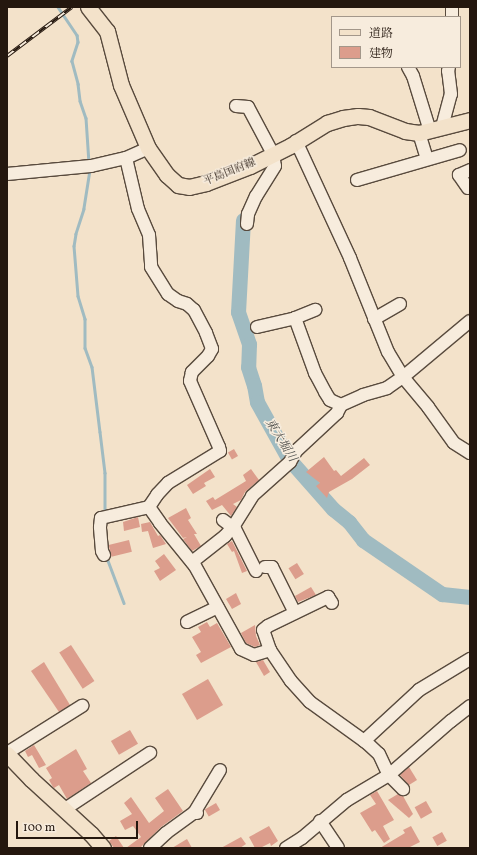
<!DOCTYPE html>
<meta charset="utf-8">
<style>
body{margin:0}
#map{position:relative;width:477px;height:855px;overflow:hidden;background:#f3e2ca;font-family:Vollkorn,"Noto Serif JP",serif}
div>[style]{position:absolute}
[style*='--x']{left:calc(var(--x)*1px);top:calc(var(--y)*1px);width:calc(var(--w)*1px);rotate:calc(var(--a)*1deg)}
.stream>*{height:2.5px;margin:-1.25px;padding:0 1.25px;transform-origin:1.25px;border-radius:1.25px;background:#a0bbc1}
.river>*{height:15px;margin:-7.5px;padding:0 7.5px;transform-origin:7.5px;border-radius:7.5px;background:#a0bbc1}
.building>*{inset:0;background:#dc9d8c;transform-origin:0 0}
.roads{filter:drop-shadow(1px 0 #584a3d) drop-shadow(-1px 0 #584a3d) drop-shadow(0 1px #584a3d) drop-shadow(0 -1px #584a3d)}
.minor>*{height:12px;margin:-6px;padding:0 6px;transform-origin:6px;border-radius:6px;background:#f7ecdd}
.major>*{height:15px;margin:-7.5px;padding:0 7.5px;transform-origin:7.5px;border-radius:7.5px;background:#f3e2ca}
.rail>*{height:4px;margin-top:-2px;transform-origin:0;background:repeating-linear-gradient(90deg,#f7ecdd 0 8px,#24170e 0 16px);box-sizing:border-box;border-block:1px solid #24170e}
span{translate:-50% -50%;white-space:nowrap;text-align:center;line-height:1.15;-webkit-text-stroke:3px #f7ecdd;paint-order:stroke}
.street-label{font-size:11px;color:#24170e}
.water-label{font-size:12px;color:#4f504d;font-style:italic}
.frame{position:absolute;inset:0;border:8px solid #24170e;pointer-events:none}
.legend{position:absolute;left:331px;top:16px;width:130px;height:52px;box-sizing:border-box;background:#f7ecdd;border:1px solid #a3978a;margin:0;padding:5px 7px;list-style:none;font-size:12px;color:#24170e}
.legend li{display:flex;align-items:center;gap:8px;height:20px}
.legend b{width:20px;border:1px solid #a3978a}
.scale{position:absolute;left:16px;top:821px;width:122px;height:18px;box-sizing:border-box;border:2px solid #24170e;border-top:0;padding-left:5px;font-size:12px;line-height:14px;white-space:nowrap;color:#24170e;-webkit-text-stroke:3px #f7ecdd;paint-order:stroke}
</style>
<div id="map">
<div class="stream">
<i style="--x:58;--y:7;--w:34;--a:56"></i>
<i style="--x:77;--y:35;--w:7;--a:82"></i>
<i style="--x:78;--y:42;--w:20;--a:108"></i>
<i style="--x:72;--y:61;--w:24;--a:75"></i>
<i style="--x:78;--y:84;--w:17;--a:83"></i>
<i style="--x:80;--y:101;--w:18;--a:71"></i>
<i style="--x:86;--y:118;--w:45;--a:86.2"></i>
<i style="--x:90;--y:170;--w:39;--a:99"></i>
<i style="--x:84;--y:209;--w:26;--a:108"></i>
<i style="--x:76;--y:234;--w:12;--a:99"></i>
<i style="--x:74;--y:246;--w:50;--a:85.4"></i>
<i style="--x:78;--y:296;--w:24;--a:73"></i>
<i style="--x:85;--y:319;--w:29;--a:90"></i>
<i style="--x:85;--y:348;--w:20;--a:70"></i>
<i style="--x:92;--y:367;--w:65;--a:83"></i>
<i style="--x:100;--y:432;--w:41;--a:83"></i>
<i style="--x:105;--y:473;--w:41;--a:90"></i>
<i style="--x:107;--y:558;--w:48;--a:69.3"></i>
</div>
<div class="river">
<i style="--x:243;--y:220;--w:92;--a:93.1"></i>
<i style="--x:238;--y:312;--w:34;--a:71"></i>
<i style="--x:249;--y:344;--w:23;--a:92"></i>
<i style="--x:248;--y:367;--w:19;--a:72"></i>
<i style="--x:254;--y:385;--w:17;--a:80"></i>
<i style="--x:257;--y:402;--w:64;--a:61"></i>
<i style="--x:288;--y:458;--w:68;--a:48.6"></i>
<i style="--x:333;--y:509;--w:21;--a:39"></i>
<i style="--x:349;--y:522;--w:23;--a:52"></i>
<i style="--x:363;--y:540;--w:96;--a:34.4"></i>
<i style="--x:442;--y:594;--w:28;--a:6"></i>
</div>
<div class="building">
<i style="left:234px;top:449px;width:8px;height:7px;rotate:60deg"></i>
<i style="clip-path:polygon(324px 457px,334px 471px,336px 470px,341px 476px,364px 458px,370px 465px,352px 479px,329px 492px,327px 498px,316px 486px,320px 483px,306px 472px)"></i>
<i style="clip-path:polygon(210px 469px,215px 477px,204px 483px,206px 486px,193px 494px,187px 485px)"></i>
<i style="clip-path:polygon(251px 469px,259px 480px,245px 492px,241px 500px,233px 504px,237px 507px,231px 516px,222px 505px,212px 510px,206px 501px,213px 497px,215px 500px,246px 481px,243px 475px)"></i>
<i style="clip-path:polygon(186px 508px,191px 518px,188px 520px,197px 534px,194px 534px,201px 546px,192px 551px,183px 539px,187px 537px,183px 538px,168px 518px)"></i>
<i style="clip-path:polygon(138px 517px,140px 527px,124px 531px,123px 522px)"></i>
<i style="clip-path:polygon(150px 522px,158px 536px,160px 535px,166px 544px,153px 548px,148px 531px,142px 532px,141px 524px)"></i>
<i style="left:129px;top:540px;width:12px;height:21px;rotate:76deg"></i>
<i style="clip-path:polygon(232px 541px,247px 571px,242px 573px,234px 551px,232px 552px,227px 544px)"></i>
<i style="clip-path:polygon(164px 554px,176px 570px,160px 581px,154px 571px,160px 568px,155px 561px)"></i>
<i style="left:297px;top:563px;width:13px;height:10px;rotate:58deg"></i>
<i style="clip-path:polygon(311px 587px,316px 595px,298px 602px,295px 596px)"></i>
<i style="clip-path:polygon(236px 593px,241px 604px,232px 609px,226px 599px)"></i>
<i style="clip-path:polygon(207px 622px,210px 627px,217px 623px,231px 647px,201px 663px,196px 655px,201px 652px,192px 637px,201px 632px,198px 627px)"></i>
<i style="clip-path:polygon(255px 625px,256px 636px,260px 645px,255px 647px,246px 643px,241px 633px)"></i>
<i style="left:71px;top:645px;width:43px;height:14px;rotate:57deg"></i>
<i style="clip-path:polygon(263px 660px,270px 672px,264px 676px,256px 662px)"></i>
<i style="clip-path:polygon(44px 662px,70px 705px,59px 712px,31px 671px)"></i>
<i style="left:208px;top:679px;width:30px;height:30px;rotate:60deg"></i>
<i style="left:130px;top:730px;width:16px;height:22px;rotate:60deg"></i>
<i style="clip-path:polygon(34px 745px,46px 765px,39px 768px,32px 755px,28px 757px,25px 751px)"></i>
<i style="clip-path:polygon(76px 749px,87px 769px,83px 771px,91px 783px,67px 799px,59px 785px,54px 788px,53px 787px,49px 780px,52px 778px,46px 768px)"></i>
<i style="clip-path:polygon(409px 767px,417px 780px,409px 785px,400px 775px)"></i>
<i style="clip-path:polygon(168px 789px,183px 811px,161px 827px,140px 848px,126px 848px,141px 837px,133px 826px,125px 830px,120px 821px,132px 814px,124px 803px,131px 797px,149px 823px,164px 811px,155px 798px)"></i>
<i style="clip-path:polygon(377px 791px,394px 820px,383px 826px,390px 839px,384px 843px,375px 830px,372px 832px,360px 813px,376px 804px,370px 795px)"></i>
<i style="clip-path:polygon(398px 794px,403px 796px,413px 814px,409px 818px,388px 800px)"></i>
<i style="left:426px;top:801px;width:13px;height:13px;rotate:61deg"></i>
<i style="left:216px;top:803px;width:8px;height:13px;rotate:60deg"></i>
<i style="clip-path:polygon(269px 826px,278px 841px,271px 846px,270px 843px,260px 848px,255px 848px,249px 837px)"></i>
<i style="clip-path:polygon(411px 826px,420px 842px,408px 848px,380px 848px,405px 833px,403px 830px)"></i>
<i style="left:442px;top:832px;width:10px;height:11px;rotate:61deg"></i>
<i style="clip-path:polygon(116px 836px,124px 848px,114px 848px,109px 841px)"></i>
<i style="clip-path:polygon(241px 837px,246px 844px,240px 848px,221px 848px)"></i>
<i style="clip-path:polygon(187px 839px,192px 848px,172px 848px)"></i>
</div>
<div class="roads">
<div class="minor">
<i style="--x:452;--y:17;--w:10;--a:-90"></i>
<i style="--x:408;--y:67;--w:10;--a:61"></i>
<i style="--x:413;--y:76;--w:58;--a:72.8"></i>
<i style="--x:236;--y:106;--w:12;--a:5"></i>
<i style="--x:248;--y:107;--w:53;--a:62"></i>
<i style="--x:273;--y:154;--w:12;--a:81"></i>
<i style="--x:275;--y:166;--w:36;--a:122"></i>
<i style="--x:256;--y:196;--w:20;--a:114"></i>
<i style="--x:248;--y:214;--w:10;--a:96"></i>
<i style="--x:442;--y:127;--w:34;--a:-75"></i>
<i style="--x:451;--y:94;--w:23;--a:-97"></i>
<i style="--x:448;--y:71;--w:4;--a:-76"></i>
<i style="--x:419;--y:133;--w:27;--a:73"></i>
<i style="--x:296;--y:141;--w:129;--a:65.2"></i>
<i style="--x:350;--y:258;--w:101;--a:68"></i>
<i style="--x:388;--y:352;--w:29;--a:59"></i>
<i style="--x:403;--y:377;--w:39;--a:50"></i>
<i style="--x:428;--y:407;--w:44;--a:54.2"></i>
<i style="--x:454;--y:443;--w:19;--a:32"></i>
<i style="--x:126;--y:158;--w:52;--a:76.8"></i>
<i style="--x:138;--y:209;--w:28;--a:67"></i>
<i style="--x:149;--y:235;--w:32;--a:86"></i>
<i style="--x:151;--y:267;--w:32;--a:58"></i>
<i style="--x:168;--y:294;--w:12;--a:35"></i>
<i style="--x:178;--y:301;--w:9;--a:18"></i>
<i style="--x:187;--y:304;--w:9;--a:41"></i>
<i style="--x:194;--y:310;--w:26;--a:62"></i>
<i style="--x:206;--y:333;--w:17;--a:69"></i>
<i style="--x:212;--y:349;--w:8;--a:120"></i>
<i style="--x:208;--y:356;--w:23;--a:135"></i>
<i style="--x:192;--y:372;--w:9;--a:103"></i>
<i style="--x:190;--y:381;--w:72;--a:66.3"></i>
<i style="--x:219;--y:447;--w:4;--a:76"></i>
<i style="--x:220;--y:451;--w:61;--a:148.4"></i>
<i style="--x:168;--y:483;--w:16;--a:133"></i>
<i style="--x:157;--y:495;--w:14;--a:124"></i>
<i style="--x:149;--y:507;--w:19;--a:55"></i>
<i style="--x:160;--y:523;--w:55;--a:50.9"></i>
<i style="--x:195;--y:566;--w:95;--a:61"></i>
<i style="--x:241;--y:649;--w:14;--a:25"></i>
<i style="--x:254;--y:655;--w:17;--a:-17"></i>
<i style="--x:270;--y:650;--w:37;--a:56"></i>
<i style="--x:291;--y:681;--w:28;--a:48"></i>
<i style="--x:310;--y:702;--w:70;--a:35.7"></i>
<i style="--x:367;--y:743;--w:16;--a:43"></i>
<i style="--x:379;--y:754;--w:23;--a:65"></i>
<i style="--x:389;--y:775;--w:20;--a:45"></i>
<i style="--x:7;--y:174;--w:84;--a:-5.4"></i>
<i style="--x:91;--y:166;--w:36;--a:-13"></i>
<i style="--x:126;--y:158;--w:24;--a:-24"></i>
<i style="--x:357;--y:180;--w:107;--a:-16.2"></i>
<i style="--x:468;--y:188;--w:16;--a:-125"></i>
<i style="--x:459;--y:175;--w:12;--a:-24"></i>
<i style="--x:295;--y:318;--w:59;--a:70"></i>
<i style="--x:315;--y:373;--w:21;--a:62"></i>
<i style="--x:325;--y:392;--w:9;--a:58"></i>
<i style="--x:330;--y:400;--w:12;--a:24"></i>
<i style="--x:374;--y:319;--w:30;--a:-30"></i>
<i style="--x:257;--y:327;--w:39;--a:-13"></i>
<i style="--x:295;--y:318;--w:22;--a:-22"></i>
<i style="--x:223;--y:520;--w:15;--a:37"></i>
<i style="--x:235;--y:529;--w:47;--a:63.4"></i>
<i style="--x:104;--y:555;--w:4;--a:-117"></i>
<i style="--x:102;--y:551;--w:24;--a:-95"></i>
<i style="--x:100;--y:527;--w:9;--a:-84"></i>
<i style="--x:101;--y:518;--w:49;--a:-12.9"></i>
<i style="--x:192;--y:562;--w:42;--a:-38.2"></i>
<i style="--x:225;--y:536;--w:12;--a:-48"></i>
<i style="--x:233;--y:527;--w:36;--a:-58"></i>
<i style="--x:252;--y:496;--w:51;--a:-41.8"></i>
<i style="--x:290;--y:462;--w:13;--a:-61"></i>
<i style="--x:296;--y:451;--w:56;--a:-42.8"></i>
<i style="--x:337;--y:413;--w:9;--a:-63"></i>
<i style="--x:341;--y:405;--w:24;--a:-24"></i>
<i style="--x:363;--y:395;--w:25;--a:-16"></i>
<i style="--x:387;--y:388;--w:19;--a:-35"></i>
<i style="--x:403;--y:377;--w:87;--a:-39.9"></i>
<i style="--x:265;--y:567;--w:7;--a:0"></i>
<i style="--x:272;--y:567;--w:51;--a:63.4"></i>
<i style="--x:187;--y:622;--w:34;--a:-26"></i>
<i style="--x:270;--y:650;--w:21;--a:-109"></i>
<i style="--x:263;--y:630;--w:6;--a:-39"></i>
<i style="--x:268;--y:626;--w:67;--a:-25.8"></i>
<i style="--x:328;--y:597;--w:7;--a:56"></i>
<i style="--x:364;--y:741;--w:75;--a:-42.8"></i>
<i style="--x:419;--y:690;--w:60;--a:-31.3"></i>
<i style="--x:7;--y:753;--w:89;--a:-32.1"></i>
<i style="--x:65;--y:809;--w:102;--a:-33.4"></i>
<i style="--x:197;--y:813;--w:3;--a:180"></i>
<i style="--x:194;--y:813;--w:50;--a:-58.8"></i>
<i style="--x:320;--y:821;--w:32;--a:56"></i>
<i style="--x:150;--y:848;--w:22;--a:-43"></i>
<i style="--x:166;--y:833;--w:34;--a:-36"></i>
<i style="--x:286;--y:848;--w:19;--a:-32"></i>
<i style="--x:302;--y:838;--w:59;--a:-40.2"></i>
<i style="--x:347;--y:800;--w:49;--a:-30.8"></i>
<i style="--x:389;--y:775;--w:82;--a:-41.1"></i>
<i style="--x:451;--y:721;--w:24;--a:-38"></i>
</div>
<div class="major">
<i style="--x:88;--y:7;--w:31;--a:52"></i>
<i style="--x:107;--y:31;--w:56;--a:75.5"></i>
<i style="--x:121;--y:85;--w:69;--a:66.8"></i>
<i style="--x:148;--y:148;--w:33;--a:55"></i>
<i style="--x:167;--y:175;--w:15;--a:42"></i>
<i style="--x:178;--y:185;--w:11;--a:10"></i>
<i style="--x:189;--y:187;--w:17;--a:-13"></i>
<i style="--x:206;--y:183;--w:47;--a:-21.1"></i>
<i style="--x:250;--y:166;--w:45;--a:-26.6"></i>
<i style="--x:290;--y:146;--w:44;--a:-31.9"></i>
<i style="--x:327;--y:123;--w:17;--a:-17"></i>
<i style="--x:343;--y:118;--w:15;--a:-8"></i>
<i style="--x:358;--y:116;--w:11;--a:5"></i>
<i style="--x:369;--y:117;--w:39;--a:21"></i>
<i style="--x:405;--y:131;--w:14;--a:8"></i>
<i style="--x:419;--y:133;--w:53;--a:-14.3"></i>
<i style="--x:7;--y:754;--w:35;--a:46"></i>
<i style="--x:31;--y:779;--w:81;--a:42.5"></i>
<i style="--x:91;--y:834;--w:18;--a:49"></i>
</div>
</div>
<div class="rail">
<i style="--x:7;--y:56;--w:81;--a:-37"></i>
</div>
<div class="street-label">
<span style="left:230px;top:173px;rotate:-22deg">平島国府線</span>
</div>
<div class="water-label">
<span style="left:280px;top:441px;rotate:58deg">東大堀川</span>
</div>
<div class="frame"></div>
<ul class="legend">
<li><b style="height:5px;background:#f3e2ca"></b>道路</li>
<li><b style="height:11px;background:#dc9d8c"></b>建物</li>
</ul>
<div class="scale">100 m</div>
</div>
